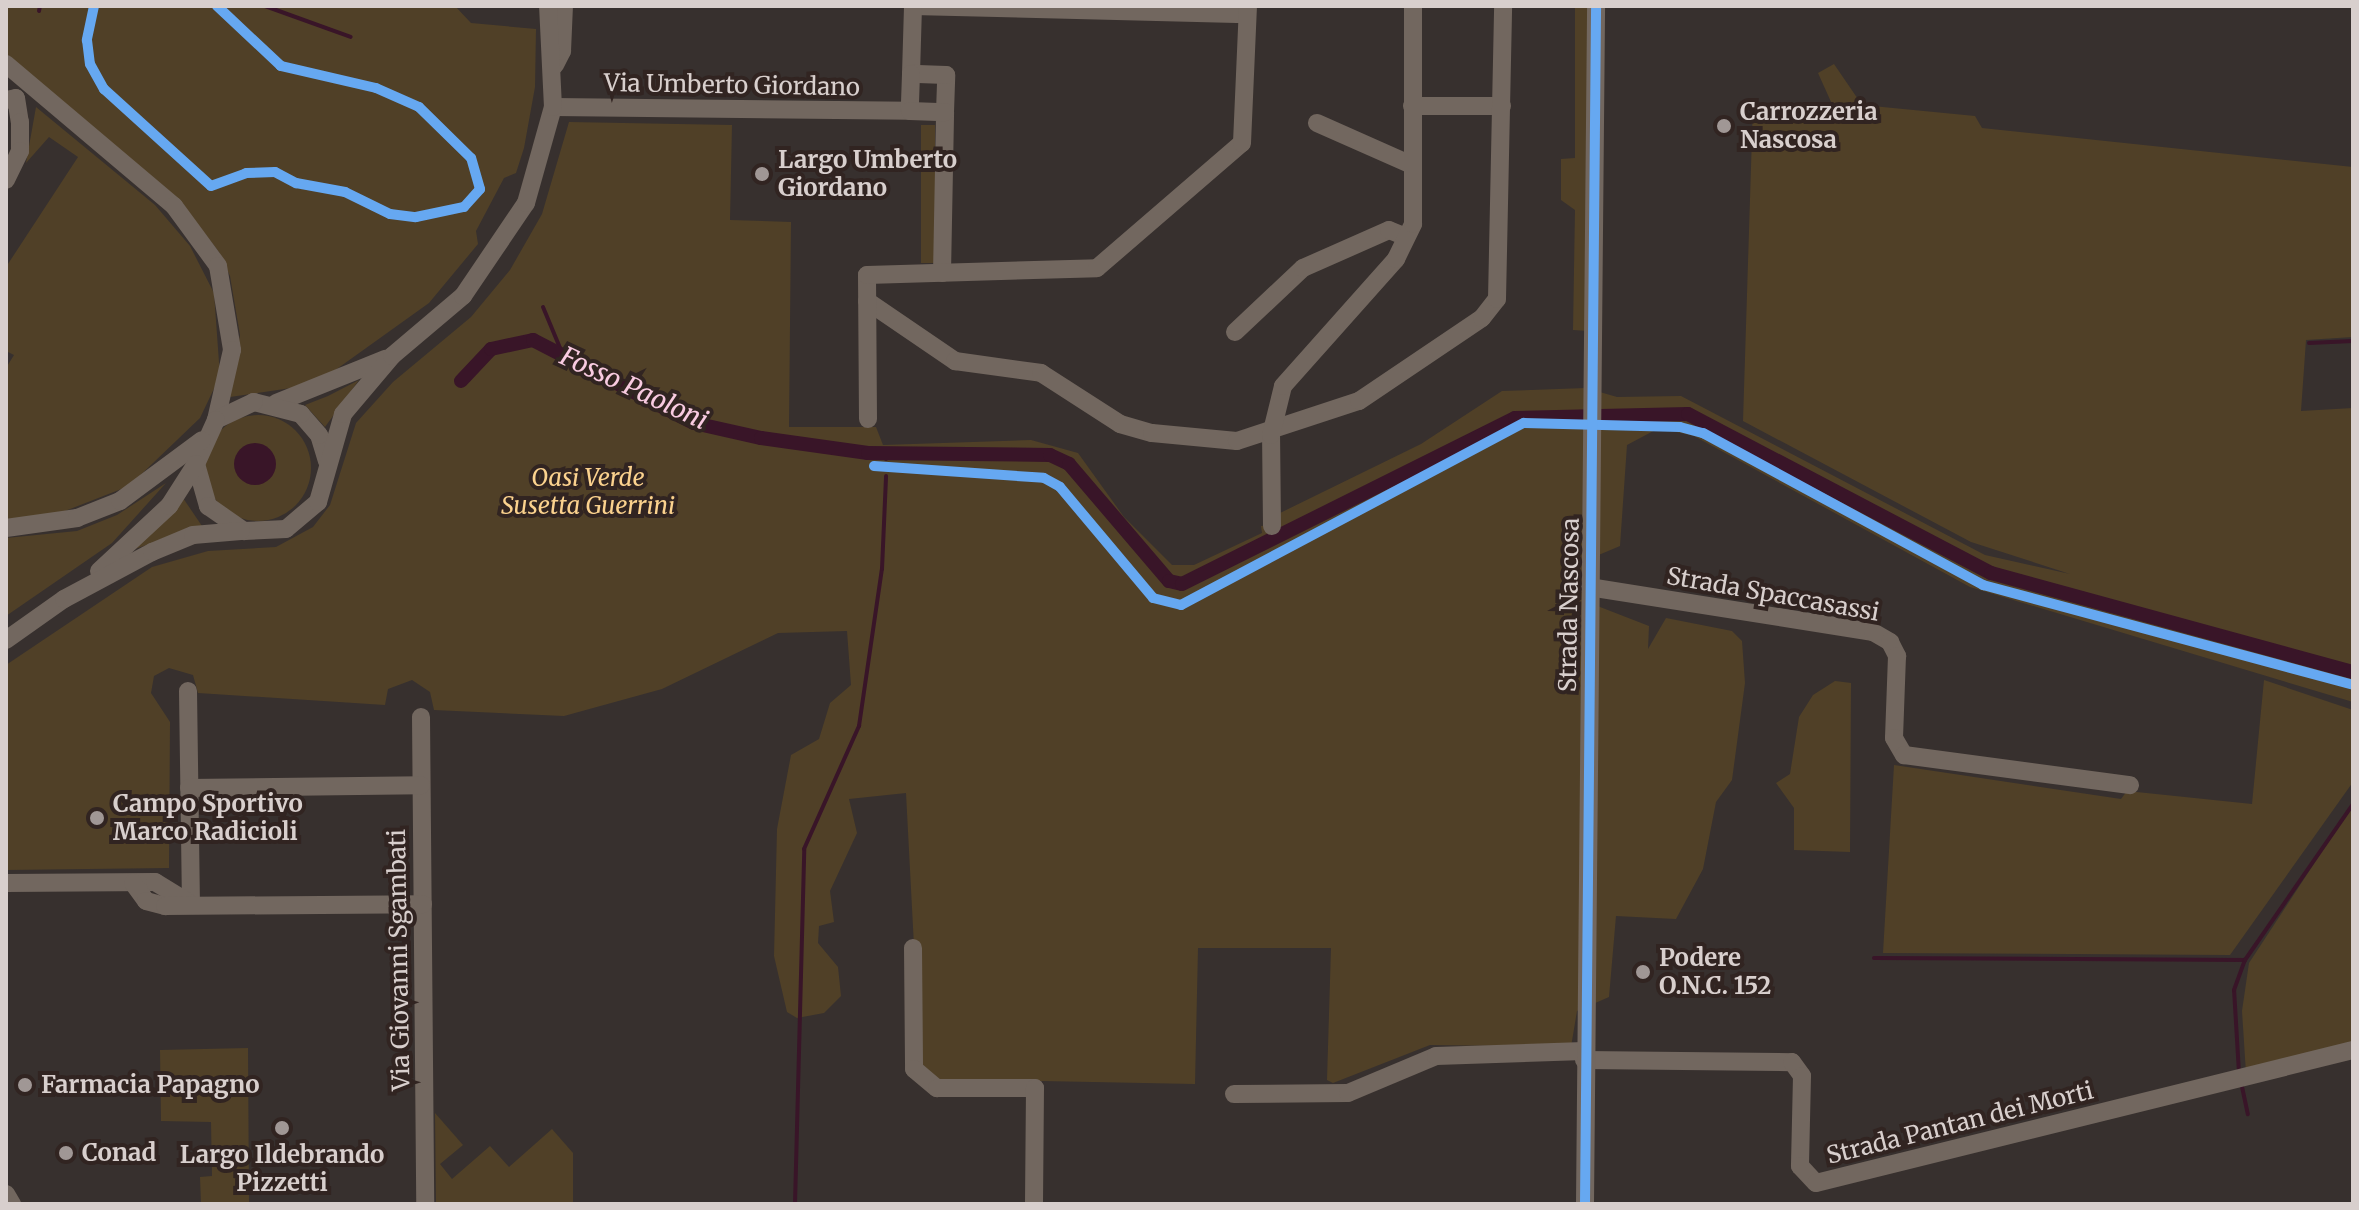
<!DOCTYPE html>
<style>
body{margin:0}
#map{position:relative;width:2359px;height:1210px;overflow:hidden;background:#37302e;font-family:Merriweather,serif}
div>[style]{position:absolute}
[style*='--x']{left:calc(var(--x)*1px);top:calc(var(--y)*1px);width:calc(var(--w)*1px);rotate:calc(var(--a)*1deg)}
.green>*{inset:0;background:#504027;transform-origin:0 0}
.round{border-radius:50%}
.water>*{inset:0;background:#391528}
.stream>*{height:4px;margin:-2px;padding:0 2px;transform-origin:2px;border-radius:2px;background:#391528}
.canal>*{height:14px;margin:-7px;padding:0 7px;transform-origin:7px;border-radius:7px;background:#391528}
.minor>*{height:18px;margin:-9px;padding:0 9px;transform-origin:9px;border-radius:9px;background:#72675f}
.cycleway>*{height:10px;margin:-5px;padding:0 5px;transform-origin:5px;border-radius:5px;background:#66a8f1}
.dots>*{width:22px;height:22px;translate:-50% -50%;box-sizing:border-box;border:4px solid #312421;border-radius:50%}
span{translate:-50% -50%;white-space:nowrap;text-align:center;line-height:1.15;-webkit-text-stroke:8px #312421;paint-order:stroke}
.street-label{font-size:24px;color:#d8cfcd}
.poi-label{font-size:24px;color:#d8cfcd;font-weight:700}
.left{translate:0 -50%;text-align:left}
.park-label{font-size:24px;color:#fbd28e;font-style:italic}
.water-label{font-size:26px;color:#f9cbe1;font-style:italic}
.frame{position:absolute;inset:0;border:8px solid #d8cfcd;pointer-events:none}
</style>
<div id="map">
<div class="green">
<i style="clip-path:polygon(6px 6px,455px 6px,471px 23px,536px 29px,535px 87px,524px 148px,516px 173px,504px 178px,476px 231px,478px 244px,429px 303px,334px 371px,291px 388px,230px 397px,240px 335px,230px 276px,219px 252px,182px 204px,6px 55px)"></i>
<i style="clip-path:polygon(1575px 6px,1593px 6px,1589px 331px,1573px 330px,1575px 210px,1561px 200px,1561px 159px,1575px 158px)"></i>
<i style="clip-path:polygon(1834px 64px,1862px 105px,1975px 116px,1982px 128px,2353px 167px,2353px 337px,2306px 340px,2301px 411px,2353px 408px,2353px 702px,1970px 587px,1694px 436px,1659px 428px,1627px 445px,1620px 546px,1582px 562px,1582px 600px,1649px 626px,1648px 649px,1666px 618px,1732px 631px,1742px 641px,1745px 683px,1732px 780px,1716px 802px,1703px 869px,1676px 919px,1616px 916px,1609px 997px,1577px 1011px,1571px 1047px,1430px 1045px,1333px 1083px,1327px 1080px,1331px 948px,1198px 948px,1195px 1084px,932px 1079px,920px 1061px,906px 793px,849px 799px,857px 833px,830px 891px,834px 922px,819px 926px,818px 943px,838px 967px,841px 996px,824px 1013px,797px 1018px,787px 1012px,774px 956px,777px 829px,791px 755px,819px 739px,830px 703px,851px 685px,847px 631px,778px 633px,662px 689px,564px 716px,434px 710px,430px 692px,412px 680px,388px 689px,385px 705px,198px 693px,193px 675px,169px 668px,154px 676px,151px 693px,170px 722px,169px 868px,6px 870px,6px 665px,152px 567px,208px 551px,276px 547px,313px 527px,330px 505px,356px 423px,393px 382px,471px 317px,510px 270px,542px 214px,569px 122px,732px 125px,730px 220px,791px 222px,789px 427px,876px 427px,883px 445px,1031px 440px,1078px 453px,1124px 517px,1172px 565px,1194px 565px,1262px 533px,1261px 526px,1279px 524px,1280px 513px,1421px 444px,1502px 391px,1586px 388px,1617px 397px,1681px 396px,1985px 555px,2070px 574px,1971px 542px,1743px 421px,1753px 104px,1836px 113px,1818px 73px)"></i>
<i style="clip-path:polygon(36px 107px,155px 205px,190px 246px,214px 293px,220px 376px,200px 418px,129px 486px,42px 520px,6px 521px,6px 368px,14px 355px,6px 351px,6px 267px,78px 157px,49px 137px,26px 163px)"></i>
<i style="left:921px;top:125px;width:14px;height:138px"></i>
<i style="clip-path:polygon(359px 380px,325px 427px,305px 405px,328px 396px)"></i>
<i class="round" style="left:205px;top:415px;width:106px;height:106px"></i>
<i style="clip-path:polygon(166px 483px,112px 543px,6px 616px,6px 538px,77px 531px,117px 515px)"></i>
<i style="clip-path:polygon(183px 498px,202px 526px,132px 550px)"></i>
<i style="clip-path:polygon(2264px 680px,2353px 710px,2353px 782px,2230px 955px,1883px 953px,1894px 765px,2121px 799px,2127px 791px,2252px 804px)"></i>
<i style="clip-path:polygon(1835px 681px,1851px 683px,1850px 852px,1794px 850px,1794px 808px,1776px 783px,1790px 774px,1799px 717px,1813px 695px)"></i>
<i style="clip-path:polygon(2353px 804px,2353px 1042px,2246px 1073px,2242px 1011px,2249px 963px)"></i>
<i style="clip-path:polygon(248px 1048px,249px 1204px,201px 1204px,200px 1177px,212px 1176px,211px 1122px,161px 1121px,160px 1050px)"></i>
<i style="clip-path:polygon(435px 1113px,463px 1145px,440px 1164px,452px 1179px,490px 1146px,509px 1167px,552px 1129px,573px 1153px,573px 1204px,436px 1204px)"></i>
</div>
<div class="water">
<i class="round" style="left:234px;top:443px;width:42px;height:42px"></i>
</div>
<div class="stream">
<i style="--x:265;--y:6;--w:91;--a:19.8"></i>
<i style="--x:39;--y:11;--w:5;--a:-79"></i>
<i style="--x:543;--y:307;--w:52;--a:67.4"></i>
<i style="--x:2309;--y:343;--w:44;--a:-2.6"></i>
<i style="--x:886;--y:454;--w:5;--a:90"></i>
<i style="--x:1874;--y:958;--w:371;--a:0.3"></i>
<i style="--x:2239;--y:1073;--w:83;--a:-93.4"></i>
<i style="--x:2234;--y:990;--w:32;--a:-70"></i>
<i style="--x:2245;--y:960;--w:190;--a:-55.3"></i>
<i style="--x:2241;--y:1082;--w:33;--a:78"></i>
<i style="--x:795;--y:1204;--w:355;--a:-88.5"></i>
<i style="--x:804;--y:849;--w:135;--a:-65.9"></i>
<i style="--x:859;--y:726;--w:159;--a:-81.7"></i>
<i style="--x:882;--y:569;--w:93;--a:-87.5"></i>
</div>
<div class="canal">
<i style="--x:461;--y:381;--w:44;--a:-46.8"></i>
<i style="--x:491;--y:349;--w:43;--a:-12.1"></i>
<i style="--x:533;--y:340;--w:181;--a:27.3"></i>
<i style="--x:694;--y:423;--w:69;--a:12.6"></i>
<i style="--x:761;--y:438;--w:108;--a:8"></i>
<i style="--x:868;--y:453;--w:182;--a:0.6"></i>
<i style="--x:1050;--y:455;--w:21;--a:25"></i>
<i style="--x:1069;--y:464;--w:154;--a:49.5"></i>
<i style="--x:1169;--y:581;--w:13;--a:13"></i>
<i style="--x:1182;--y:584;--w:372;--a:-26.5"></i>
<i style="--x:1515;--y:418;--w:173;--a:-1.3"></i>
<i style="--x:1688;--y:414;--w:342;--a:27.7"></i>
<i style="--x:1991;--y:573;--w:375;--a:15.3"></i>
</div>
<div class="minor">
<i style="--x:913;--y:6;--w:334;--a:1.4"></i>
<i style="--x:6;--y:64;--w:220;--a:40.2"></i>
<i style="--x:174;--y:206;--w:74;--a:53.7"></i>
<i style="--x:218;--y:266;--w:85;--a:80.5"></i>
<i style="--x:232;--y:350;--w:72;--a:102.9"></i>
<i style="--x:555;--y:65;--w:16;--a:-63"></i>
<i style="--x:562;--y:51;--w:45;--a:-87.5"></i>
<i style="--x:911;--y:74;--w:68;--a:-88.3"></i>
<i style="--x:6;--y:100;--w:10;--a:-11"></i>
<i style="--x:16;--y:98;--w:24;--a:81"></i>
<i style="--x:20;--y:122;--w:29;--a:90"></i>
<i style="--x:20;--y:151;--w:32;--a:116"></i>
<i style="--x:1412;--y:106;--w:90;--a:0"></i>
<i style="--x:553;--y:107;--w:357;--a:0.6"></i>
<i style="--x:1317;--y:123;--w:104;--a:23.9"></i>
<i style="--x:942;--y:273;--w:161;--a:-88.9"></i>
<i style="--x:945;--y:112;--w:37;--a:-88"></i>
<i style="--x:946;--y:75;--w:35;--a:-178"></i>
<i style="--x:911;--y:74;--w:37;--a:92"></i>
<i style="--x:910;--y:111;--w:35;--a:2"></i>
<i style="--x:867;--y:301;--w:107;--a:34.3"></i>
<i style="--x:955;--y:361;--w:87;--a:7.9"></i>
<i style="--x:1041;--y:373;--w:94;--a:32.8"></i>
<i style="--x:1120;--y:424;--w:33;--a:16"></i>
<i style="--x:1152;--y:433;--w:85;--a:5.4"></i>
<i style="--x:1237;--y:441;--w:128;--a:-18.2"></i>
<i style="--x:1359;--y:401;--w:148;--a:-34"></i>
<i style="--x:1482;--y:318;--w:24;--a:-52"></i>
<i style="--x:1497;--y:299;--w:293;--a:-88.8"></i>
<i style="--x:1235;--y:332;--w:93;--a:-43.3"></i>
<i style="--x:1303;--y:268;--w:94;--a:-23.8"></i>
<i style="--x:1389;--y:230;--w:18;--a:22"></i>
<i style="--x:276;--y:403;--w:118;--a:-22"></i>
<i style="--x:868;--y:419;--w:144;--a:-90.4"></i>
<i style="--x:867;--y:275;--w:230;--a:-1.7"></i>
<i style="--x:1097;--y:268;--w:191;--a:-40.8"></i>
<i style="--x:1242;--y:143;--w:137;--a:-87.5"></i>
<i style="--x:327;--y:461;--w:27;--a:-107"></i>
<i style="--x:319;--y:435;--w:28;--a:-131"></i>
<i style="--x:301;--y:414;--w:49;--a:-165.7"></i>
<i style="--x:254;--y:402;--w:42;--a:154.7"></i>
<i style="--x:216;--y:420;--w:48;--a:114.4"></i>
<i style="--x:196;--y:464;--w:44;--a:74.1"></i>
<i style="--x:208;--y:506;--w:44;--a:34.8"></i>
<i style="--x:244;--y:531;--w:42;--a:-2.7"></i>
<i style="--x:286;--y:529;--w:42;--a:-40.2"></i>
<i style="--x:318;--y:502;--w:91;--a:-74.1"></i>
<i style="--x:343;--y:414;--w:76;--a:-49.8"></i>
<i style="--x:392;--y:356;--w:93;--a:-40.2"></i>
<i style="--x:463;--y:296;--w:112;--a:-55.9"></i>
<i style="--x:526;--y:203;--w:100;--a:-74.3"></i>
<i style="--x:553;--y:107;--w:101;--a:-92.8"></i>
<i style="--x:1272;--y:526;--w:91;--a:-90.6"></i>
<i style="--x:1271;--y:435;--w:50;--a:-76.2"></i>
<i style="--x:1283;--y:386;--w:170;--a:-48.3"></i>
<i style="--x:1396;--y:259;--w:39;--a:-64"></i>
<i style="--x:1413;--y:224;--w:218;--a:-90"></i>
<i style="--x:6;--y:528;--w:72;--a:-8"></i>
<i style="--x:77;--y:518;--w:46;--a:-21.6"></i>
<i style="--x:120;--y:501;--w:102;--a:-36.6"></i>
<i style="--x:99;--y:571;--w:96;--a:-42.9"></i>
<i style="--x:169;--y:506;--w:50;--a:-57.3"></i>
<i style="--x:1589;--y:587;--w:288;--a:9"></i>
<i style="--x:1873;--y:632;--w:20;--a:30"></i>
<i style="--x:1890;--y:642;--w:16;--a:63"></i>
<i style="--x:1897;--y:656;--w:82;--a:92.1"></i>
<i style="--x:1894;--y:738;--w:20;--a:60"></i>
<i style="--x:1904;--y:755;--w:228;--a:7.6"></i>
<i style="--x:6;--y:640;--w:71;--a:-35.3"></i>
<i style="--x:64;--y:599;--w:100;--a:-28.1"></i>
<i style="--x:152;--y:552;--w:44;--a:-22.5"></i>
<i style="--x:193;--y:535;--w:48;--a:-4.8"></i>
<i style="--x:188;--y:691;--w:213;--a:89.2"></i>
<i style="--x:421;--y:717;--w:487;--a:89.5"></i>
<i style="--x:189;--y:788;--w:232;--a:-0.7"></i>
<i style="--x:6;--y:883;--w:149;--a:-0.4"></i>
<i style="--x:155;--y:882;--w:42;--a:31.4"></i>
<i style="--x:133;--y:883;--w:22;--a:54"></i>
<i style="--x:146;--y:901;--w:20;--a:15"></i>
<i style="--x:165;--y:906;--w:258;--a:-0.4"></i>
<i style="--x:913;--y:948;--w:121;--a:89.5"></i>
<i style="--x:914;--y:1069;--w:30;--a:40"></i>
<i style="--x:937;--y:1088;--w:98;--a:0"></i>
<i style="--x:1035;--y:1088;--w:116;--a:90.5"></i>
<i style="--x:1584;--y:1060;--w:208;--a:0.6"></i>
<i style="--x:1792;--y:1062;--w:17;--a:54"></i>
<i style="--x:1802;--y:1076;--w:90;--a:91.3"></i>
<i style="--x:1800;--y:1166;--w:23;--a:47"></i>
<i style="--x:1816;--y:1183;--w:553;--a:-13.91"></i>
<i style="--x:1234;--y:1094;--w:114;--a:-0.5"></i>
<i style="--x:1348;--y:1093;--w:95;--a:-22.8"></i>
<i style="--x:1436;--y:1056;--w:148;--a:-1.9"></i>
<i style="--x:6;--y:1194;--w:12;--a:59"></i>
<i style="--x:1585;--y:1204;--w:1198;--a:-89.47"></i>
</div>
<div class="cycleway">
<i style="--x:94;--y:6;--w:35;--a:102"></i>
<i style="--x:87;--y:40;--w:24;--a:83"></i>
<i style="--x:90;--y:64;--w:29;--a:61"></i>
<i style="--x:104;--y:89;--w:144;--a:42.2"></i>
<i style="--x:211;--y:186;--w:37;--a:-20"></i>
<i style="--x:246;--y:173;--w:29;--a:-2"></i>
<i style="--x:275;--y:172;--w:24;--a:28"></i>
<i style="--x:296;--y:183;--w:50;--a:10.4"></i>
<i style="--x:345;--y:192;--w:50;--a:26.1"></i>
<i style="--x:390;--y:214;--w:26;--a:7"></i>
<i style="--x:416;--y:217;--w:49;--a:-11.8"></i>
<i style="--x:464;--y:207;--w:24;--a:-48"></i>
<i style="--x:480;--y:189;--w:32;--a:-106"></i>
<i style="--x:471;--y:158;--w:73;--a:-135.6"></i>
<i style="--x:419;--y:107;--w:47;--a:-156.2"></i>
<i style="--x:376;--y:88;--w:98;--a:-167"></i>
<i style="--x:281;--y:66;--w:88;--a:-136.8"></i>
<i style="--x:874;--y:466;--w:170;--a:4"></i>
<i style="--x:1044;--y:478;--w:18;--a:29"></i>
<i style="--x:1060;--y:487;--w:145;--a:50"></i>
<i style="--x:1153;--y:598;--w:29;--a:14"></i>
<i style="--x:1181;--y:605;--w:388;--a:-28"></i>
<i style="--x:1524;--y:423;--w:156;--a:1.5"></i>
<i style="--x:1680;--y:427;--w:24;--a:15"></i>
<i style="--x:1703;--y:433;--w:319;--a:28.5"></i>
<i style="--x:1983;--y:585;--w:383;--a:15.1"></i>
<i style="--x:1585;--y:1204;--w:1198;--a:-89.47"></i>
</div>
<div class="dots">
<i style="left:1724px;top:126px;background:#a09795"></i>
<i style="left:762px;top:174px;background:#a09795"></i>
<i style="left:97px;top:818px;background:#a09795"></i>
<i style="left:1643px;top:972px;background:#a09795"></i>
<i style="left:25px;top:1085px;background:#a09795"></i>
<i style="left:282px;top:1128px;background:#a09795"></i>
<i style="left:66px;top:1153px;background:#a09795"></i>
</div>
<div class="street-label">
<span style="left:732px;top:85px;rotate:1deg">Via Umberto Giordano</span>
<span style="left:1773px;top:594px;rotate:10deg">Strada Spaccasassi</span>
<span style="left:1569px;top:605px;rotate:-89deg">Strada Nascosa</span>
<span style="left:399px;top:960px;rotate:-91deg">Via Giovanni Sgambati</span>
<span style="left:1960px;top:1123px;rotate:-14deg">Strada Pantan dei Morti</span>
</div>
<div class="poi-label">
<span class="left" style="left:1740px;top:126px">Carrozzeria<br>Nascosa</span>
<span class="left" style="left:778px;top:174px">Largo Umberto<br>Giordano</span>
<span class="left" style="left:113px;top:818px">Campo Sportivo<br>Marco Radicioli</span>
<span class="left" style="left:1659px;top:972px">Podere<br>O.N.C. 152</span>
<span class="left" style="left:41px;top:1085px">Farmacia Papagno</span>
<span class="left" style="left:82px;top:1153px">Conad</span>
<span style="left:282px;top:1169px">Largo Ildebrando<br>Pizzetti</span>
</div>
<div class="park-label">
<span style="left:588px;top:492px">Oasi Verde<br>Susetta Guerrini</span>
</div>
<div class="water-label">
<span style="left:634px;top:388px;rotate:25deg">Fosso Paoloni</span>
</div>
<div class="frame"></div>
</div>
